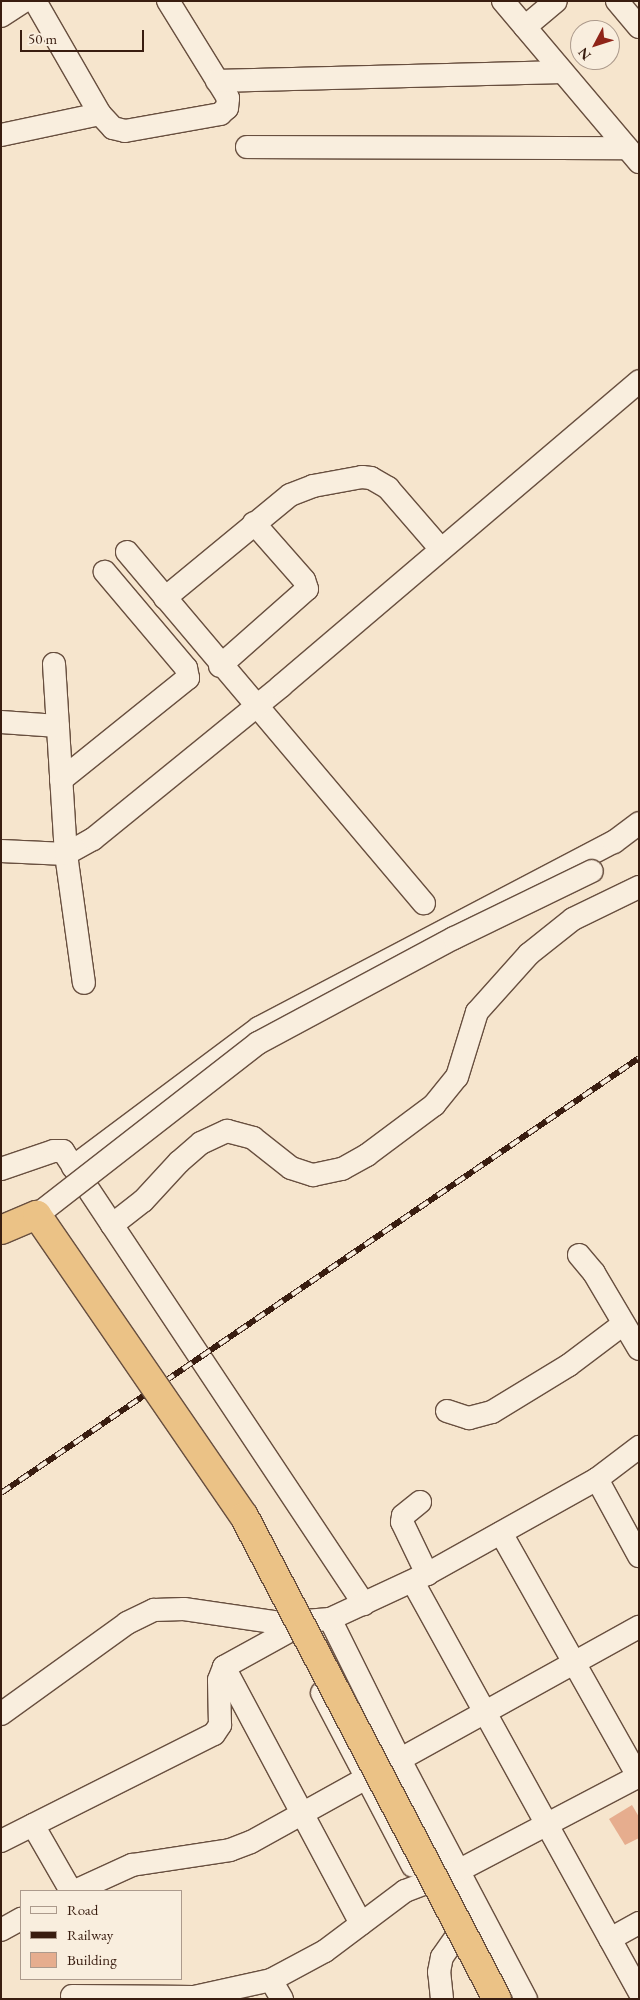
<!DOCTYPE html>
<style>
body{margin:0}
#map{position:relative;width:640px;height:2000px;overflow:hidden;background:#f6e5cd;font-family:"EB Garamond",serif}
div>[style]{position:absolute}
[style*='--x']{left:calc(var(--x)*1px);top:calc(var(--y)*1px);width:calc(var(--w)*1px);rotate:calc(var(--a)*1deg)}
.building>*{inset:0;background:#e6ad8e}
.roads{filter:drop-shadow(1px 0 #684f3f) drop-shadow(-1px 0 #684f3f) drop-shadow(0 1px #684f3f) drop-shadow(0 -1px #684f3f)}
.minor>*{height:22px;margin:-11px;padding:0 11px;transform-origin:11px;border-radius:11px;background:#f9eede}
.rail>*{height:5.5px;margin-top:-2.75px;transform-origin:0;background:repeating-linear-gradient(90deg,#f9eede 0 11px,#391d10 0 22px);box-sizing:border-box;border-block:1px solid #391d10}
.bridges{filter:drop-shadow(1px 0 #684f3f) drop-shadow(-1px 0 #684f3f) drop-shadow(0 1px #684f3f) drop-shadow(0 -1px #684f3f)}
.minor-bridge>*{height:22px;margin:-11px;padding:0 11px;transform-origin:11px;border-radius:11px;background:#f9eede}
.major-bridge>*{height:28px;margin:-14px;padding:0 14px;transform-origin:14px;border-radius:14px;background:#ebc286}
span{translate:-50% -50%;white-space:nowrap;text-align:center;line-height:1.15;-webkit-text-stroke:4px #f9eede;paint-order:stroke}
.frame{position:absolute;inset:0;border:2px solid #391d10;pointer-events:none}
.legend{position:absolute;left:20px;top:1890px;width:162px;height:90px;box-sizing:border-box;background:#f9eede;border:1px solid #ac9a8c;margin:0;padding:6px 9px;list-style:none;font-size:15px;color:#391d10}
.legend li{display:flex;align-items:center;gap:10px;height:25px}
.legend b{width:25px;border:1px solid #ac9a8c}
.north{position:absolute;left:570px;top:20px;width:50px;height:50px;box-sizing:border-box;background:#f9eede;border:1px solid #ac9a8c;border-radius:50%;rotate:230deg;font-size:14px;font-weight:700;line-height:20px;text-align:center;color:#391d10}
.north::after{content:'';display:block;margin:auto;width:18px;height:22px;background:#8f2418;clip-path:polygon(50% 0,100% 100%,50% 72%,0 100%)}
.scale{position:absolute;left:20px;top:30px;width:124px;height:22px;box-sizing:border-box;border:2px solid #391d10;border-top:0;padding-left:6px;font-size:15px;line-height:18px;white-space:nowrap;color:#391d10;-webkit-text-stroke:4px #f9eede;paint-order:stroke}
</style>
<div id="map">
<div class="building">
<i style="clip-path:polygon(632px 1805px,639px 1817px,639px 1838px,625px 1845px,609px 1819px)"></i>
</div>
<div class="roads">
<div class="minor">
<i style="--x:35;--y:1;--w:130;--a:60.1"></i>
<i style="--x:100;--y:114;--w:19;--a:47"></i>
<i style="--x:113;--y:128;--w:12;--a:14"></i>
<i style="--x:125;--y:131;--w:97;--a:-10.1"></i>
<i style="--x:220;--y:114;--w:9;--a:-41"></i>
<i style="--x:227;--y:108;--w:10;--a:-84"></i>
<i style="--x:228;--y:98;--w:114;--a:-121.7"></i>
<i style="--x:503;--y:1;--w:211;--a:49.8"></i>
<i style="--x:617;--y:1;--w:34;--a:50"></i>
<i style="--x:1;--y:16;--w:27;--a:-33"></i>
<i style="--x:525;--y:27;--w:40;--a:-40"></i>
<i style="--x:217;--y:81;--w:345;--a:-1.5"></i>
<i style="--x:1;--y:135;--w:101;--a:-12"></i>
<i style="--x:247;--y:147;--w:380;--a:0.2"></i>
<i style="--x:127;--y:552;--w:460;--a:49.8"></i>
<i style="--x:165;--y:598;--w:162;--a:-39.5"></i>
<i style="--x:290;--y:495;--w:25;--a:-21"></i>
<i style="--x:313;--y:486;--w:50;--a:-10.4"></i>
<i style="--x:362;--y:477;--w:9;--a:6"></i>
<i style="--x:371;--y:478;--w:20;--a:30"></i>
<i style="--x:388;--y:488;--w:79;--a:49.1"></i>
<i style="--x:54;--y:664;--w:190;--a:86.4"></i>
<i style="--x:66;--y:854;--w:130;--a:82.1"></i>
<i style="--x:220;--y:666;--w:116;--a:-41.5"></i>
<i style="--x:307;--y:589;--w:9;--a:-108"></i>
<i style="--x:304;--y:580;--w:76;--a:-131.3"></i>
<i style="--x:1;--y:722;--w:57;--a:4"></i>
<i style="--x:61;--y:780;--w:163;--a:-38.8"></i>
<i style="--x:188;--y:678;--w:10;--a:-101"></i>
<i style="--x:186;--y:668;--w:126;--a:-130.2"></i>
<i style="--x:1;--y:851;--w:65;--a:2.6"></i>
<i style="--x:66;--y:854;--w:31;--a:-29"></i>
<i style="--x:93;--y:839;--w:242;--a:-39.1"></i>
<i style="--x:281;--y:686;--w:470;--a:-40.4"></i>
<i style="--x:73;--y:1167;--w:232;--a:-36.8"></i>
<i style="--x:259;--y:1028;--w:401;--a:-27.7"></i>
<i style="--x:614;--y:842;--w:31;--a:-37"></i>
<i style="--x:1;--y:1169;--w:56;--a:-18.8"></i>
<i style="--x:54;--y:1151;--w:9;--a:0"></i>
<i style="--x:63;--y:1151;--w:544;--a:56.4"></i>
<i style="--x:112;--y:1225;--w:39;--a:-38"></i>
<i style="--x:143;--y:1201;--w:53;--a:-47.3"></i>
<i style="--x:179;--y:1162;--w:29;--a:-41"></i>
<i style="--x:201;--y:1143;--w:29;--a:-25"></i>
<i style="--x:227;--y:1131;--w:27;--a:15"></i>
<i style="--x:253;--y:1138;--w:48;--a:38.3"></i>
<i style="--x:291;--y:1168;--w:23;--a:18"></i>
<i style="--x:313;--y:1175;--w:30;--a:-12"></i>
<i style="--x:342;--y:1169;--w:29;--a:-29"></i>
<i style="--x:367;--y:1155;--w:84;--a:-36.7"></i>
<i style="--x:434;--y:1105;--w:36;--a:-51"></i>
<i style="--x:457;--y:1077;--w:68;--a:-72.9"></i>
<i style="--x:477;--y:1012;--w:78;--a:-48.1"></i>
<i style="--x:529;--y:954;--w:56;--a:-38.5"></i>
<i style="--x:573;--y:919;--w:73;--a:-25.9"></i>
<i style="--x:579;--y:1255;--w:23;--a:50"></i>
<i style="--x:594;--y:1273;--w:88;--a:59.4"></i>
<i style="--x:447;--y:1411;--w:23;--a:18"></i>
<i style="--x:469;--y:1418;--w:24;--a:-15"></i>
<i style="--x:492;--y:1412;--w:90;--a:-31.4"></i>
<i style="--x:569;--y:1365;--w:66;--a:-37"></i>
<i style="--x:597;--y:1479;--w:88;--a:61.4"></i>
<i style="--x:420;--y:1502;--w:22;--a:141"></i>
<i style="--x:403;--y:1516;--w:6;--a:99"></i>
<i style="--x:402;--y:1522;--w:58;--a:64.3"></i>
<i style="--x:501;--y:1533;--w:281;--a:60.6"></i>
<i style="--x:413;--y:1582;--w:468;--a:61.1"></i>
<i style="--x:330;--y:1619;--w:157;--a:63.6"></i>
<i style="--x:400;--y:1760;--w:270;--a:62.2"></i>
<i style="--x:224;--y:1667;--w:291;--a:61.9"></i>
<i style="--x:322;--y:1693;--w:195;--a:62.3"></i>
<i style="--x:1;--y:1714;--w:155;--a:-35.8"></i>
<i style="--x:127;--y:1623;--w:30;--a:-26"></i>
<i style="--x:154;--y:1610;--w:30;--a:-2"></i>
<i style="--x:184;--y:1609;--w:97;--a:8.3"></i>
<i style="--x:280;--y:1623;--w:50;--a:-4.6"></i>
<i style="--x:330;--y:1619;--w:107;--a:-24.9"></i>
<i style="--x:427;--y:1574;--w:195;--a:-29.2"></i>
<i style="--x:597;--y:1479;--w:53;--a:-37.3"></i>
<i style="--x:33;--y:1825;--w:76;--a:60.1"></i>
<i style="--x:1;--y:1841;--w:238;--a:-26.7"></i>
<i style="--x:214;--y:1734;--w:11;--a:-56"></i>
<i style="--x:220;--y:1725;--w:45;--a:-91.3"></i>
<i style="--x:219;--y:1680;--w:14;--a:-69"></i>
<i style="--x:224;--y:1667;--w:77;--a:-28.9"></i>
<i style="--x:75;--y:1891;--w:63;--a:-24.5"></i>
<i style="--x:132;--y:1865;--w:99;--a:-8.7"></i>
<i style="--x:230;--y:1850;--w:22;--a:-21"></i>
<i style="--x:251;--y:1842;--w:444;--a:-29"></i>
<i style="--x:1;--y:1930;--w:23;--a:-29"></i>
<i style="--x:610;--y:1939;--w:33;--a:-29"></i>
<i style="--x:271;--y:1980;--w:22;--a:60"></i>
<i style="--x:72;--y:1996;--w:122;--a:0.5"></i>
<i style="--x:194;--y:1997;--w:79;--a:-12.4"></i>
<i style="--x:271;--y:1980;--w:61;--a:-28.2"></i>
<i style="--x:325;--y:1951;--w:100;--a:-36.9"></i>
<i style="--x:405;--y:1891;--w:59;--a:-20.9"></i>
<i style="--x:460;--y:1870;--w:202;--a:-27.7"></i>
<i style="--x:442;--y:1999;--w:27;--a:-96"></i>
<i style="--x:439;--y:1972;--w:15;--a:-79"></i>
<i style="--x:442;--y:1957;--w:19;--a:-55"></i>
</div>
</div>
<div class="rail">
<i style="--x:1;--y:1493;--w:772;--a:-34.29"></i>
</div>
<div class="bridges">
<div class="minor-bridge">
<i style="--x:37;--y:1215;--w:280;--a:-37.9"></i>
<i style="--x:258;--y:1043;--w:222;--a:-28.2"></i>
<i style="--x:454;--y:938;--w:153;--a:-25.9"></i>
</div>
<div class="major-bridge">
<i style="--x:1;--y:1230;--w:39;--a:-23"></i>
<i style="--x:37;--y:1215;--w:365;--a:55.5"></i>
<i style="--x:244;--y:1516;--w:545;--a:62.35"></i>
</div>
</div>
<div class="frame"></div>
<ul class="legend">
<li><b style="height:6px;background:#f9eede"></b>Road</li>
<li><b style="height:6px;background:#391d10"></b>Railway</li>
<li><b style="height:14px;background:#e6ad8e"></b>Building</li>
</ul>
<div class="north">N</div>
<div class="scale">50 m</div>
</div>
